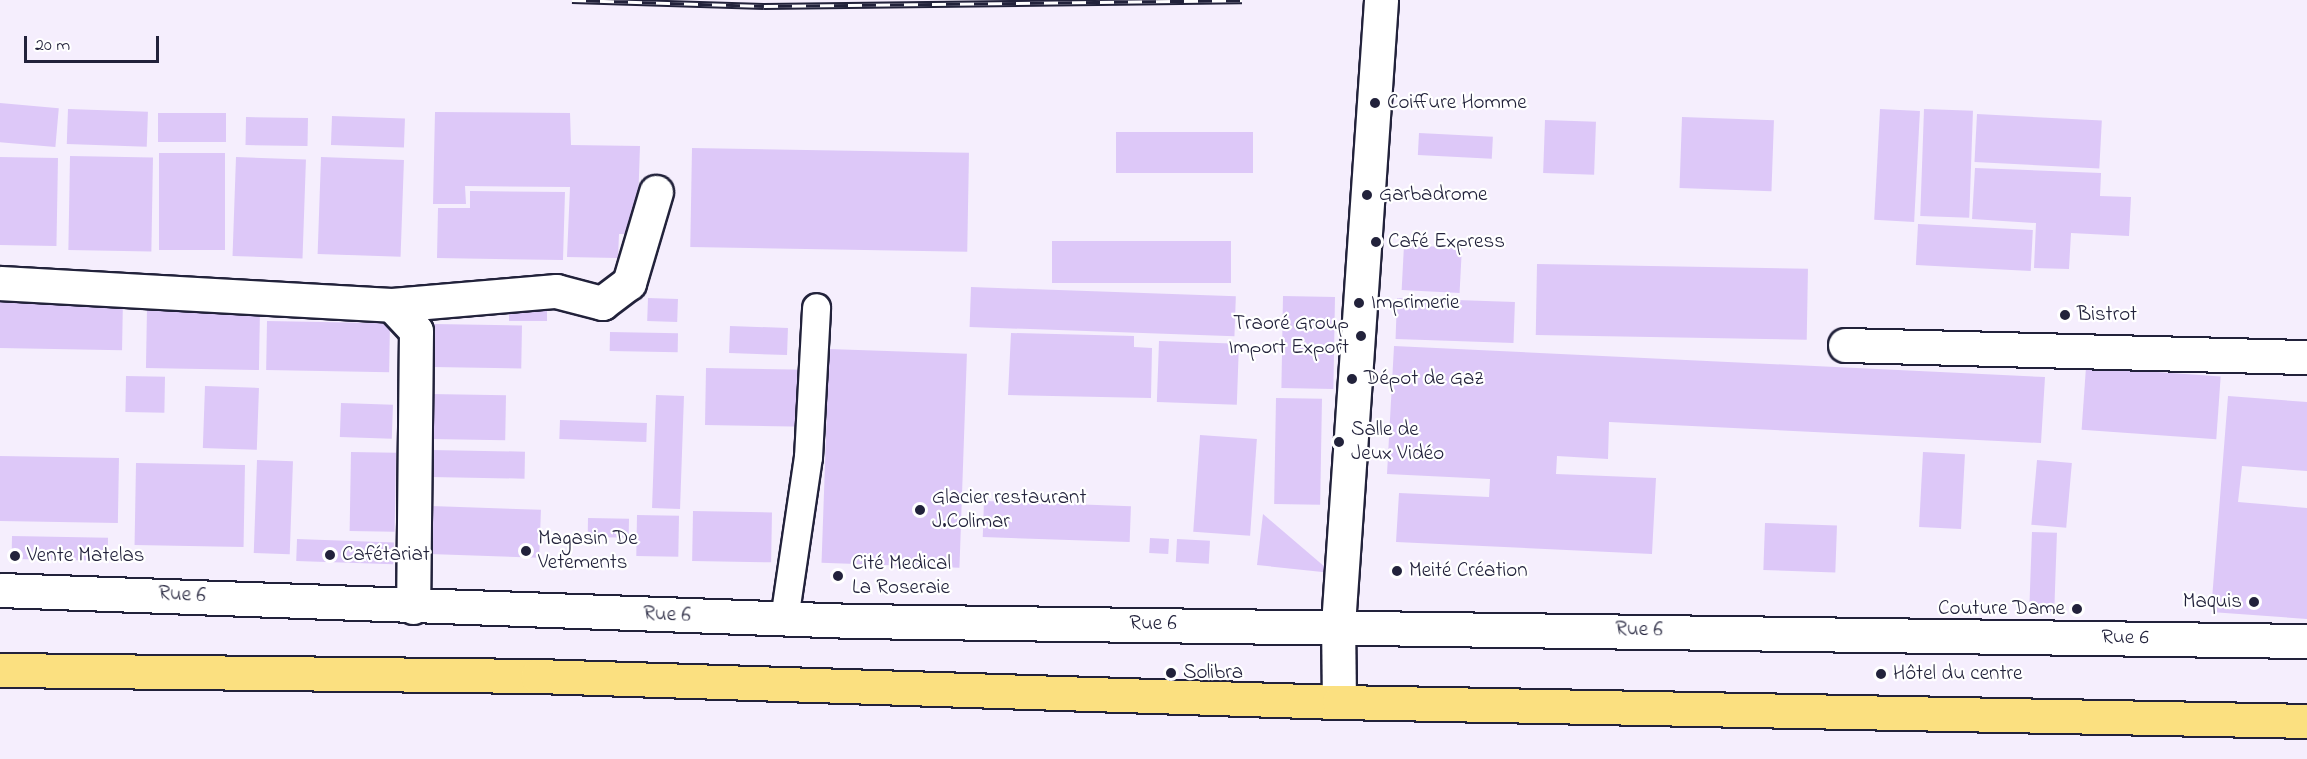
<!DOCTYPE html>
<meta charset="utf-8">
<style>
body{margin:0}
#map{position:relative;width:2307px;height:759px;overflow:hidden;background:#f5eefd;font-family:"Indie Flower",sans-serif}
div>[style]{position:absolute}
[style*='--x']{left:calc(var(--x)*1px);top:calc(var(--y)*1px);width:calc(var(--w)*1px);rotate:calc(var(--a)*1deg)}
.building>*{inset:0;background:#ddc8f8;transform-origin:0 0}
.roads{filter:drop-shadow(2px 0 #22223b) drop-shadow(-2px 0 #22223b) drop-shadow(0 2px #22223b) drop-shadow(0 -2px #22223b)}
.service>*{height:27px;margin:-13.5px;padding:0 13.5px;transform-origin:13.5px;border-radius:13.5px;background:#fff}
.minor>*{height:33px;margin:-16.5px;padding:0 16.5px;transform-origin:16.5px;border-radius:16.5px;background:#fff}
.primary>*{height:33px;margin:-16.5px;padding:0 16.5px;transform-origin:16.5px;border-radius:16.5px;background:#fbe080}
.rail>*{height:7px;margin-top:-3.5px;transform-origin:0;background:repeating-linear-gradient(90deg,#fff 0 14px,#22223b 0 28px);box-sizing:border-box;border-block:2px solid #22223b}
.dots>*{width:16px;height:16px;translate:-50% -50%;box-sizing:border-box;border:3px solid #fff;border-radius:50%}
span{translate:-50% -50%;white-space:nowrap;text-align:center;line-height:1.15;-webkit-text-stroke:4.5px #fff;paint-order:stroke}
.poi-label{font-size:21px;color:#22223b}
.left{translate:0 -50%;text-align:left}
.right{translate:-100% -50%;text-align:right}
.street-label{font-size:21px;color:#22223b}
.scale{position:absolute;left:24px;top:36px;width:135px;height:27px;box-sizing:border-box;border:3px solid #22223b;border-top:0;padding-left:8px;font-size:18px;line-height:21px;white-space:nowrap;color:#22223b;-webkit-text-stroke:4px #fff;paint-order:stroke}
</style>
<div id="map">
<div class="building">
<i style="left:0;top:103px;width:59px;height:39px;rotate:5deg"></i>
<i style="left:68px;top:109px;width:80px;height:35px;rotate:2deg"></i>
<i style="left:1880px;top:109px;width:40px;height:111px;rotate:3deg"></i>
<i style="left:1924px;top:109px;width:49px;height:107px;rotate:2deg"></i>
<i style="clip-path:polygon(435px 112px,570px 113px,571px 145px,640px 146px,637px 234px,619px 234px,618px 258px,567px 257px,570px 187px,465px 186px,466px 204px,433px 204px)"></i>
<i style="left:158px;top:113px;width:68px;height:29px"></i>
<i style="left:1977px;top:114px;width:125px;height:48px;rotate:3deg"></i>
<i style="left:332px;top:116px;width:73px;height:29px;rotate:2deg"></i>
<i style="left:246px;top:117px;width:62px;height:28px;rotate:1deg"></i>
<i style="left:1682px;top:117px;width:92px;height:71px;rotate:2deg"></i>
<i style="left:1545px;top:120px;width:51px;height:53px;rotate:2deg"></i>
<i style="left:1116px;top:132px;width:137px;height:41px"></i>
<i style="left:1419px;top:133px;width:74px;height:22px;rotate:3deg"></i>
<i style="left:692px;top:148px;width:277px;height:99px;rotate:1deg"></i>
<i style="left:159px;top:153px;width:66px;height:97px"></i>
<i style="left:70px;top:156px;width:83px;height:94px;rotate:1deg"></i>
<i style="left:0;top:157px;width:58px;height:88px;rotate:1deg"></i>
<i style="left:236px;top:157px;width:70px;height:99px;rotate:2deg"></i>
<i style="left:321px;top:157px;width:83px;height:97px;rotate:2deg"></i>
<i style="clip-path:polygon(1975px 168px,2101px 173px,2100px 196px,2131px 197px,2129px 236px,2071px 233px,2069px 269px,2034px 268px,2036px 223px,1972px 219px)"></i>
<i style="clip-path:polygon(470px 191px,565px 192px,563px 260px,437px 258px,438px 208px,470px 208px)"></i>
<i style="left:1918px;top:224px;width:115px;height:41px;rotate:3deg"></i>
<i style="left:1052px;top:241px;width:179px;height:42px"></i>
<i style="left:1404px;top:245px;width:58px;height:45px;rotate:3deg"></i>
<i style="left:1537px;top:264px;width:271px;height:71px;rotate:1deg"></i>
<i style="left:971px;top:287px;width:265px;height:40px;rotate:2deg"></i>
<i style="left:0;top:295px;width:123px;height:53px;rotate:1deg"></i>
<i style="left:1283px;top:296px;width:52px;height:92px;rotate:1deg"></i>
<i style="left:509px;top:297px;width:38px;height:24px"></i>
<i style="left:648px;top:298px;width:30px;height:23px;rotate:2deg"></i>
<i style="left:1397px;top:298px;width:118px;height:41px;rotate:2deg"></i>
<i style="left:147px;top:308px;width:113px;height:60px;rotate:1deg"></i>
<i style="left:267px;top:321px;width:123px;height:49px;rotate:1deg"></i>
<i style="left:434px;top:324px;width:88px;height:43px;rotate:1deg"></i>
<i style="left:730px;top:326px;width:58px;height:27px;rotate:2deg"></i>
<i style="left:610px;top:332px;width:68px;height:19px;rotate:1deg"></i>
<i style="clip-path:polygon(1011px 333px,1134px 336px,1134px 347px,1152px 348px,1151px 398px,1008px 395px)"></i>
<i style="left:1159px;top:341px;width:80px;height:61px;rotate:2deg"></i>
<i style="clip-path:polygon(1394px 346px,2045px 377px,2041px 443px,1609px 422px,1608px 459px,1557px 456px,1556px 474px,1656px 478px,1652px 554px,1396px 542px,1399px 493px,1489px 497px,1490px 479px,1387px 474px)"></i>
<i style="left:829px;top:349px;width:138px;height:214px;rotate:2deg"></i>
<i style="left:2086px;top:367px;width:135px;height:63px;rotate:4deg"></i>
<i style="left:706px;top:368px;width:101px;height:57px;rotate:1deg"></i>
<i style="left:126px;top:376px;width:39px;height:36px;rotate:1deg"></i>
<i style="left:205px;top:386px;width:54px;height:62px;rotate:2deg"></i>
<i style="left:430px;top:394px;width:76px;height:45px;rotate:1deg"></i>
<i style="left:656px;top:395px;width:28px;height:113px;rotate:2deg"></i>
<i style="clip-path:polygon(2228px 396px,2307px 402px,2307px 471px,2242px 466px,2238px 502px,2307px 508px,2307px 619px,2211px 612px)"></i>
<i style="left:1276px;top:398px;width:46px;height:106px;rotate:1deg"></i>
<i style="left:341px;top:403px;width:52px;height:34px;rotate:2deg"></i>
<i style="left:560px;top:420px;width:87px;height:19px;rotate:2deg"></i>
<i style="left:1200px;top:435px;width:57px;height:97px;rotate:4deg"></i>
<i style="left:431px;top:450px;width:94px;height:27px;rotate:1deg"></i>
<i style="left:351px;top:452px;width:45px;height:79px;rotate:1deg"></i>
<i style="left:1923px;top:452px;width:42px;height:75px;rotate:3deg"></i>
<i style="left:0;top:456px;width:119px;height:65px;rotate:1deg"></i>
<i style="left:257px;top:460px;width:36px;height:93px;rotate:2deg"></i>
<i style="left:2037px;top:460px;width:35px;height:65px;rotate:5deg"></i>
<i style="left:136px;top:463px;width:109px;height:82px;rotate:1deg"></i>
<i style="left:984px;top:501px;width:147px;height:36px;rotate:2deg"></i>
<i style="left:431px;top:506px;width:110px;height:48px;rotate:2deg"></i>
<i style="left:693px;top:511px;width:79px;height:50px;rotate:1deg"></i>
<i style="clip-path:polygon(1263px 514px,1332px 573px,1257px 565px)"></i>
<i style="left:637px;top:515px;width:42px;height:41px;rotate:1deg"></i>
<i style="left:588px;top:518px;width:41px;height:19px;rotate:1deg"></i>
<i style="left:1765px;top:523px;width:72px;height:47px;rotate:2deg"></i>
<i style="left:2032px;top:532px;width:25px;height:79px;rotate:2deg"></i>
<i style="left:12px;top:536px;width:96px;height:23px;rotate:1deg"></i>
<i style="left:1150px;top:538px;width:19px;height:15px;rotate:3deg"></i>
<i style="left:297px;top:539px;width:97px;height:22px;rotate:2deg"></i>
<i style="left:1177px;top:539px;width:33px;height:23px;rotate:3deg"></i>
</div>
<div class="roads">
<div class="service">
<i style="--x:784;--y:619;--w:164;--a:-81.6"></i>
<i style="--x:808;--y:457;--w:150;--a:-86.9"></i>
</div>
<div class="minor">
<i style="--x:0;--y:283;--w:393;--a:3.2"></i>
<i style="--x:392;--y:305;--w:35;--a:47"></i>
<i style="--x:416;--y:331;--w:276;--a:90.6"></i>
<i style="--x:392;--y:305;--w:165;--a:-4.9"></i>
<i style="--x:556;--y:291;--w:48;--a:14.6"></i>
<i style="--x:602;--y:303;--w:34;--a:-37"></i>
<i style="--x:629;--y:283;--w:95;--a:-73.5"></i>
<i style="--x:1845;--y:345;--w:462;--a:1.5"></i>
<i style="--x:0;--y:590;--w:856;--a:2.08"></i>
<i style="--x:855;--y:621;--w:1452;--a:0.79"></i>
<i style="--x:1339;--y:702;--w:77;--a:-90.7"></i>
<i style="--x:1338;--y:625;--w:626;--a:-86.06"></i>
</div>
<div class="primary">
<i style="--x:0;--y:670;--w:537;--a:0.64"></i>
<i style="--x:537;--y:676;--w:802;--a:1.86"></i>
<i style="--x:1339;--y:702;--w:968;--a:1.12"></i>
</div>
</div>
<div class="rail">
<i style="--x:572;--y:0;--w:192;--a:1.8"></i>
<i style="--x:764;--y:6;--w:478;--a:-0.7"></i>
</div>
<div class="dots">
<i style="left:1375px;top:103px;background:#22223b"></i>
<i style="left:1367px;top:195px;background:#22223b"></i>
<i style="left:1376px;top:242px;background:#22223b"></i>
<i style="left:1359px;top:303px;background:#22223b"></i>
<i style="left:2065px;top:315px;background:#22223b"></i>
<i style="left:1361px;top:336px;background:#22223b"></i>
<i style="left:1352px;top:379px;background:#22223b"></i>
<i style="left:1339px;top:442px;background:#22223b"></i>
<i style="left:920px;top:510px;background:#22223b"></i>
<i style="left:526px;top:551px;background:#22223b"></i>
<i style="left:330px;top:555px;background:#22223b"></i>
<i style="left:15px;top:556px;background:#22223b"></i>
<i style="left:1397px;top:571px;background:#22223b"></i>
<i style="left:838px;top:576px;background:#22223b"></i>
<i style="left:2254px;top:602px;background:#22223b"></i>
<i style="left:2077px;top:609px;background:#22223b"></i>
<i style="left:1171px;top:673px;background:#22223b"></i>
<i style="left:1881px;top:674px;background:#22223b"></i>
</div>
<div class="poi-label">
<span class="left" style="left:1387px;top:103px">Coiffure Homme</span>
<span class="left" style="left:1379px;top:195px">Garbadrome</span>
<span class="left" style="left:1388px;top:242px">Café Express</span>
<span class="left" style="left:1371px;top:303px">Imprimerie</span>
<span class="left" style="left:2077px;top:315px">Bistrot</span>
<span class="right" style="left:1349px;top:336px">Traoré Group<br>Import Export</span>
<span class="left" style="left:1364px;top:379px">Dépot de Gaz</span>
<span class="left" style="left:1351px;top:442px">Salle de<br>Jeux Vidéo</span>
<span class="left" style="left:932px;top:510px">Glacier restaurant<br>J.Colimar</span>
<span class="left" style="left:538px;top:551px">Magasin De<br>Vetements</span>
<span class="left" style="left:342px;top:555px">Cafétariat</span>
<span class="left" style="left:27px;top:556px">Vente Matelas</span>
<span class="left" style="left:852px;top:576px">Cité Medical<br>La Roseraie</span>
<span class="left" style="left:1409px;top:571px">Meité Création</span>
<span class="right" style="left:2242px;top:602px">Maquis</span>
<span class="right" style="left:2065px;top:609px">Couture Dame</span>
<span class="left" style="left:1183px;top:673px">Solibra</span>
<span class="left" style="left:1893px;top:674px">Hôtel du centre</span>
</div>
<div class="street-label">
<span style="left:182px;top:595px;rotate:3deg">Rue 6</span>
<span style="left:667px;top:615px;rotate:2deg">Rue 6</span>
<span style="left:1153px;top:624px">Rue 6</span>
<span style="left:1639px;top:630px;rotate:1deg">Rue 6</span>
<span style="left:2125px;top:638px;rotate:1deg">Rue 6</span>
</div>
<div class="scale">20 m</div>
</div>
